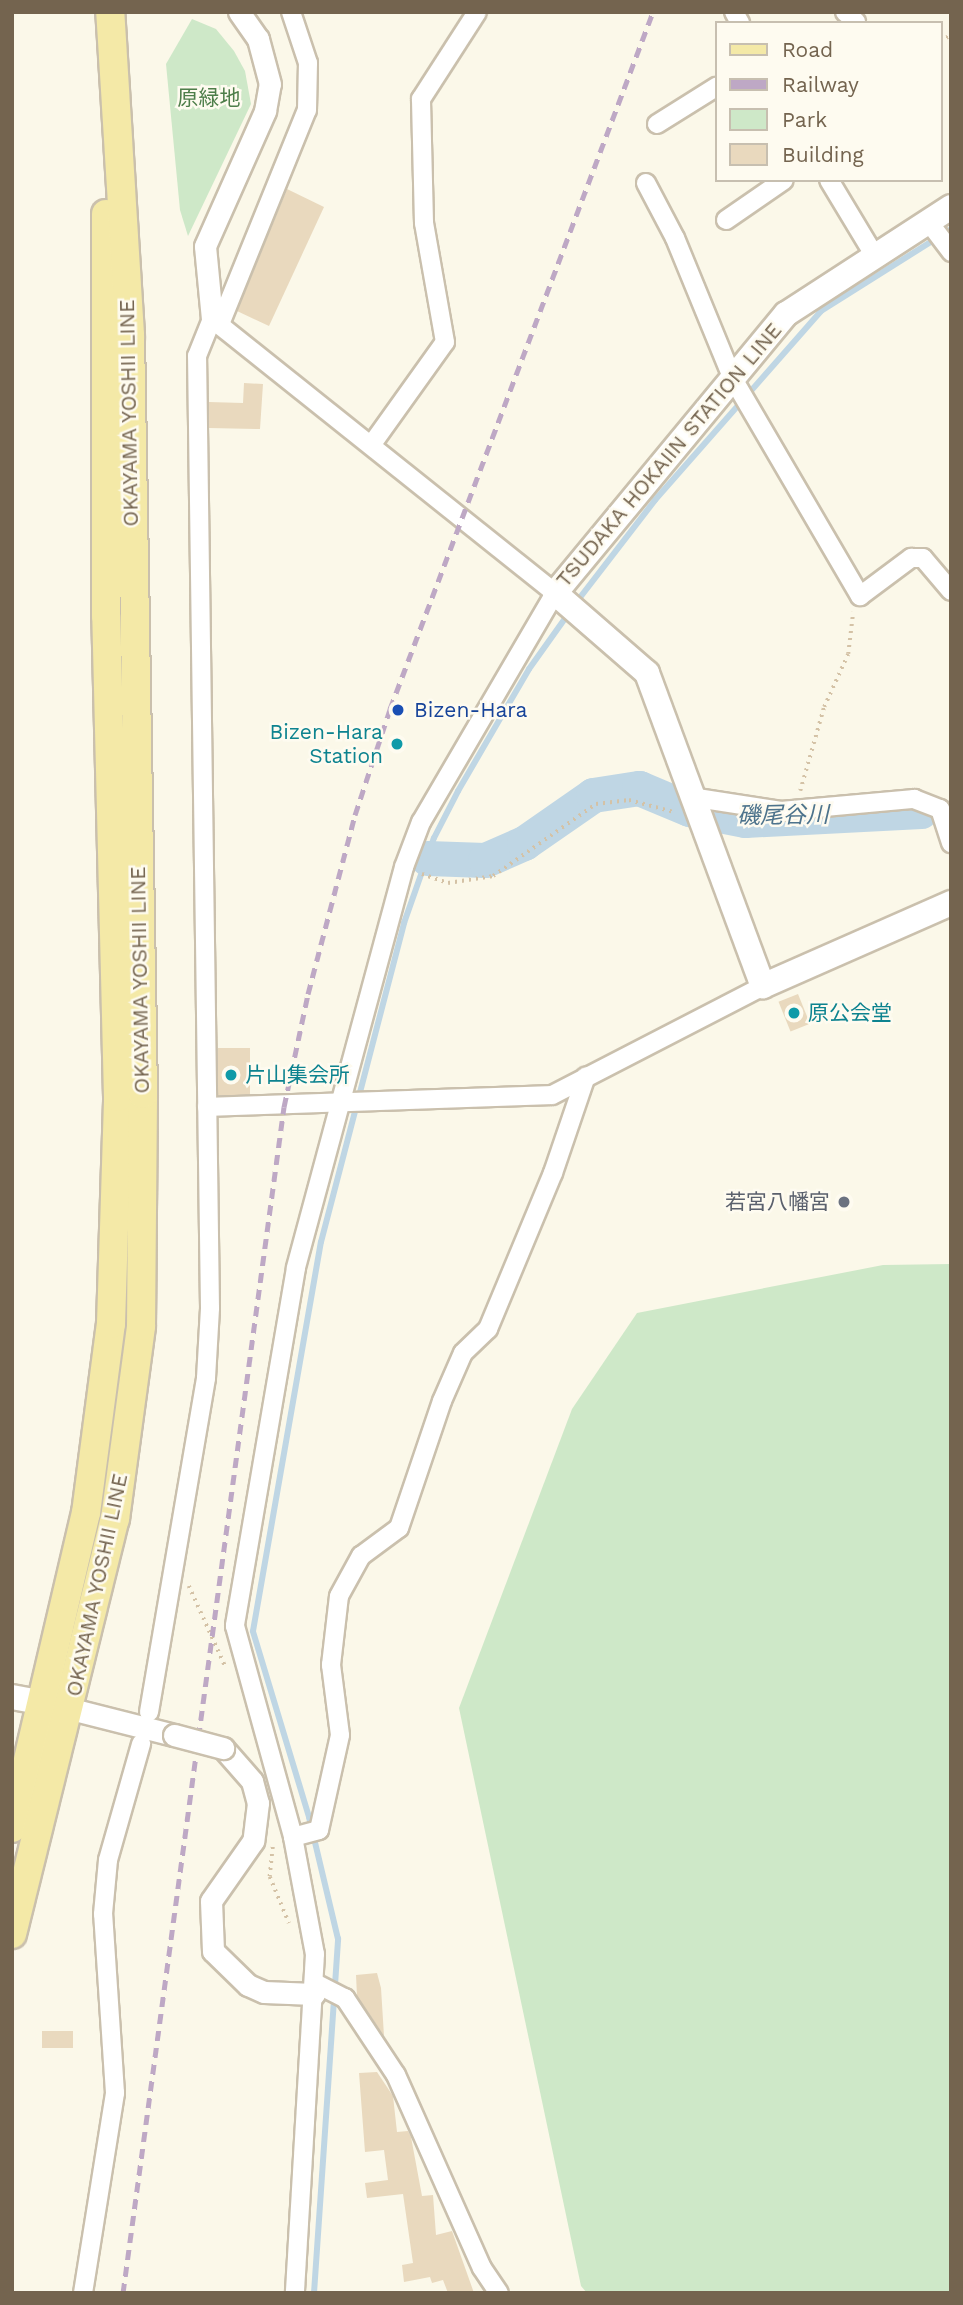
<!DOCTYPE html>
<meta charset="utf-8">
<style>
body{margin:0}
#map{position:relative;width:963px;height:2305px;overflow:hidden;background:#fbf8e9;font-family:"Work Sans","Noto Sans JP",sans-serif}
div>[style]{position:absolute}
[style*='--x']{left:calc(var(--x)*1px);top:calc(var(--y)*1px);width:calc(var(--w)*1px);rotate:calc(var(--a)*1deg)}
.green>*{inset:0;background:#cee8c8}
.stream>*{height:6px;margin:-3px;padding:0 3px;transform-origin:3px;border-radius:3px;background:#bfd6e4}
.river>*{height:35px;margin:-17.5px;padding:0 17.5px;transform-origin:17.5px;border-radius:17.5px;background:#bfd6e4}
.building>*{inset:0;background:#e9d9be;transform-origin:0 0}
.path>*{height:3.5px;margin-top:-1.75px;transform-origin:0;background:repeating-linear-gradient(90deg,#d4c2a6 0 2px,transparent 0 7px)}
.roads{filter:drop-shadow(2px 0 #cac0ad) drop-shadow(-2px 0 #cac0ad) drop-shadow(0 2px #cac0ad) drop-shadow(0 -2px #cac0ad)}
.minor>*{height:18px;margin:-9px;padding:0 9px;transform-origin:9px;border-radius:9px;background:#fff}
.tertiary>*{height:21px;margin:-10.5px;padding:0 10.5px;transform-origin:10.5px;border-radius:10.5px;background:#fff}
.secondary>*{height:24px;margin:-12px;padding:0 12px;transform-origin:12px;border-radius:12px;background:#fff}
.primary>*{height:28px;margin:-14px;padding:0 14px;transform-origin:14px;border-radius:14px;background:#f4e9a7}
.rail>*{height:5px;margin-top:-2.5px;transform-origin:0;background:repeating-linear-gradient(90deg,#bea8c5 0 10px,transparent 0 17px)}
.bridges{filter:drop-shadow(2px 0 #cac0ad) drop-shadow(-2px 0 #cac0ad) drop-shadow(0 2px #cac0ad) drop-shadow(0 -2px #cac0ad)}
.tertiary-bridge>*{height:21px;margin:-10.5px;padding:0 10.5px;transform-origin:10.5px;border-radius:10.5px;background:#fff}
.dots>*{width:19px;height:19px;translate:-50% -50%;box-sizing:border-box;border:4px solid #fefbf0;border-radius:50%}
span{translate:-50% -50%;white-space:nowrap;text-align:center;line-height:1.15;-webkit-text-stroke:5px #fefbf0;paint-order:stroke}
.park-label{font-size:21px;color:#4e7e4a}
.street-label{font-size:21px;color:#74644f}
.transit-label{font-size:21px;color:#164399}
.left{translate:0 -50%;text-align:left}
.culture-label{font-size:21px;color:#0d838f}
.right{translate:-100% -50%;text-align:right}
.worship-label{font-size:21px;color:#5b616d}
.water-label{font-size:23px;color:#4d738c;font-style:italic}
.frame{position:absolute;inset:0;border:14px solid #74644f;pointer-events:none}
.legend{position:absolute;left:715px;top:21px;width:228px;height:161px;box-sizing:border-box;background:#fefbf0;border:2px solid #c7bfb0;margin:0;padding:9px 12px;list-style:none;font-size:21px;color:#74644f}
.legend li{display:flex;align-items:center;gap:14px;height:35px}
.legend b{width:35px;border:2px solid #c7bfb0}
</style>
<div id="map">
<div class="green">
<i style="clip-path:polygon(192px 19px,216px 29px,234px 51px,245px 71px,251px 104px,188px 236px,180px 210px,166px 64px)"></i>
<i style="clip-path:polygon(951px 1264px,951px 2293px,587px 2293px,581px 2286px,459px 1708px,572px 1409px,637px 1313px,883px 1265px)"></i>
</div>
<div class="stream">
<i style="--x:575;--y:604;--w:131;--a:-52.4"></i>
<i style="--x:655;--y:500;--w:252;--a:-48.7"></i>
<i style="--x:821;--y:311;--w:154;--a:-32.2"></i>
<i style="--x:314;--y:2293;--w:355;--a:-86.1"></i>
<i style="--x:338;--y:1939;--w:125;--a:-103.4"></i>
<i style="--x:309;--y:1817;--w:194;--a:-106.8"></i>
<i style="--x:253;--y:1631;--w:395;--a:-80.1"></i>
<i style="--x:321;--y:1242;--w:330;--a:-75.4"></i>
<i style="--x:404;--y:923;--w:90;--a:-70.6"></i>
<i style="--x:434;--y:838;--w:53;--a:-62.9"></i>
<i style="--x:458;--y:791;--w:141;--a:-59.8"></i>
<i style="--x:529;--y:669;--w:69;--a:-54.5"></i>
</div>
<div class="river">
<i style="--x:427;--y:858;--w:58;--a:2"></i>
<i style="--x:485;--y:860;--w:43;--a:-23.6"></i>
<i style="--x:524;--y:843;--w:84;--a:-34.8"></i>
<i style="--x:593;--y:795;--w:47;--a:-8.7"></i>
<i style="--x:639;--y:788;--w:54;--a:22.8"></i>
<i style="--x:689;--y:809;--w:57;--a:11.1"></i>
<i style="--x:745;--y:820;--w:176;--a:-2.9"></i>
</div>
<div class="building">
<i style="clip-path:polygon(287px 189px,324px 207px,269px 326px,237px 311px)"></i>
<i style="clip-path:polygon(244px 383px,263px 384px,260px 429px,209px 428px,209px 402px,243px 403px)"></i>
<i style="left:798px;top:994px;width:32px;height:21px;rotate:68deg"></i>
<i style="left:218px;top:1048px;width:32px;height:47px"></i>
<i style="clip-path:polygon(377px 1973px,381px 1988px,384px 2036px,357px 1996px,356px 1975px)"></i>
<i style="left:42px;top:2031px;width:31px;height:17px"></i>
<i style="clip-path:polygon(377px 2072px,393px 2096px,397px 2132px,408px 2131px,411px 2137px,422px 2196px,433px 2195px,436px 2235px,452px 2231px,474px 2293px,448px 2293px,443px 2280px,432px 2283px,430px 2277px,404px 2282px,402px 2265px,413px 2263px,403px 2194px,367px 2198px,365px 2183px,388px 2180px,384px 2150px,365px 2152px,359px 2073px)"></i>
</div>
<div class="path">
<i style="--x:888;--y:23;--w:3;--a:0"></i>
<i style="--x:940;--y:41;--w:13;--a:-29"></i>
<i style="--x:800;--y:791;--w:87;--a:-74.1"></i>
<i style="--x:824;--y:707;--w:58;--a:-65.6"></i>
<i style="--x:848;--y:654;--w:42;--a:-83.2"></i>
<i style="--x:422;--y:874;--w:28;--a:19"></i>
<i style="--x:448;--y:883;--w:46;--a:-8.8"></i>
<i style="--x:493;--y:876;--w:126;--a:-35"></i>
<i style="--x:596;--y:804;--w:33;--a:-7"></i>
<i style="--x:629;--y:800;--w:47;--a:14.9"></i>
<i style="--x:189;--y:1586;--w:90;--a:65.7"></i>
<i style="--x:273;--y:1847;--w:30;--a:96"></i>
<i style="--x:270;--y:1877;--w:50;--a:67.6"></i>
</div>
<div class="roads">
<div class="minor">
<i style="--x:734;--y:12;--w:13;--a:61"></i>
<i style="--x:845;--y:12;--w:15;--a:42"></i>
<i style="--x:657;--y:124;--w:70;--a:-32.1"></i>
<i style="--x:829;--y:180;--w:85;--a:58.9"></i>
<i style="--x:646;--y:183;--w:62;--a:62.2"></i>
<i style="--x:675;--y:238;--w:150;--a:67.7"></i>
<i style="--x:732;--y:377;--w:254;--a:59.7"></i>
<i style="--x:860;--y:596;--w:64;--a:-36.7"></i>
<i style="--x:911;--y:558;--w:12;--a:0"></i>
<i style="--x:923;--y:558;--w:43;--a:49.7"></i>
<i style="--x:726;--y:220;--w:70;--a:-34.6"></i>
<i style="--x:928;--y:221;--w:39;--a:53"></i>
<i style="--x:220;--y:324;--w:231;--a:-67.9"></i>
<i style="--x:307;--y:110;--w:47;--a:-88.8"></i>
<i style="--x:308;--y:63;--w:54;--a:-108.4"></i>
<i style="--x:372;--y:444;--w:125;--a:-54.4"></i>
<i style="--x:445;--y:342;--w:121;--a:-100"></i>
<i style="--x:424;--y:223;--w:124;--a:-91.4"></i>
<i style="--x:421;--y:99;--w:103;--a:-57.2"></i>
<i style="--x:697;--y:798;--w:85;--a:8.8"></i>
<i style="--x:781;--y:811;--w:134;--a:-5.2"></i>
<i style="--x:914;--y:799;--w:28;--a:21"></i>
<i style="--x:940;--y:809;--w:36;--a:72"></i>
<i style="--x:207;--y:1107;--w:345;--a:-2"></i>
<i style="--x:552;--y:1095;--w:237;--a:-27.3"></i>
<i style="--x:149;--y:1712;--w:339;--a:-80.3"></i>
<i style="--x:206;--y:1378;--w:70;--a:-86.7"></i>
<i style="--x:210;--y:1308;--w:952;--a:-90.78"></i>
<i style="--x:197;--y:356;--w:40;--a:-68"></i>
<i style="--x:212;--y:319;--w:439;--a:38.6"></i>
<i style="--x:555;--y:593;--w:265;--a:120.3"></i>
<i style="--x:421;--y:822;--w:48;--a:110.7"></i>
<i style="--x:404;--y:867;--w:415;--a:105.1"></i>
<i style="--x:296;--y:1268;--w:363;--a:99.7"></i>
<i style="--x:235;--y:1626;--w:219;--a:74.6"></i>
<i style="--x:293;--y:1837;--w:119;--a:79.4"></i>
<i style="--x:315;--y:1954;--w:340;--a:93.4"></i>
<i style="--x:293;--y:1837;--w:27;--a:-15"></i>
<i style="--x:319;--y:1830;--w:97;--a:-77.5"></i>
<i style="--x:340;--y:1735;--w:71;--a:-97.3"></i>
<i style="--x:331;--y:1665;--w:69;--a:-83.4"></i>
<i style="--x:339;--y:1596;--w:46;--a:-61.2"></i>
<i style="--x:361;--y:1556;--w:47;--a:-36.4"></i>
<i style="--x:399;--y:1528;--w:134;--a:-71.3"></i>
<i style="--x:442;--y:1401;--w:52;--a:-66.4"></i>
<i style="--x:463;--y:1353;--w:35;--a:-44"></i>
<i style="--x:488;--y:1329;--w:169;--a:-67.4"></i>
<i style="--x:553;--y:1173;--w:102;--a:-71.2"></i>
<i style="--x:315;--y:1983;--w:34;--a:27"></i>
<i style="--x:345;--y:1998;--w:92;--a:56.5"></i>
<i style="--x:396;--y:2075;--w:211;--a:66"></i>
<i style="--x:482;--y:2268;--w:30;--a:56"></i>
<i style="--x:83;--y:2293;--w:203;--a:-80.9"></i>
<i style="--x:115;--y:2093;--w:179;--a:-93.8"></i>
<i style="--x:103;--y:1914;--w:54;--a:-84.7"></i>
<i style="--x:108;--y:1860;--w:121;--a:-74.1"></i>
</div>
<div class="tertiary">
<i style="--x:212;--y:319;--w:73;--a:-95.5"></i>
<i style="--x:205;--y:246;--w:148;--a:-66"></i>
<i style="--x:265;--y:111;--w:27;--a:-80"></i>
<i style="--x:270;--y:84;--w:47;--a:-104.9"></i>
<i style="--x:258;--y:39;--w:33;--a:-125"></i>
<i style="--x:71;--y:1709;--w:106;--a:14.2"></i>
<i style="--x:223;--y:1748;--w:44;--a:48.7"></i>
<i style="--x:252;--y:1781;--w:23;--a:75"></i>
<i style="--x:258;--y:1803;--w:38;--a:97"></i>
<i style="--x:253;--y:1841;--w:73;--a:125"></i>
<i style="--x:211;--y:1901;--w:50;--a:87.7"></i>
<i style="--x:213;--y:1951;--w:49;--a:44.2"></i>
<i style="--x:248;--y:1985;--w:17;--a:24"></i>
<i style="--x:264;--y:1992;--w:50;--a:2.3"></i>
</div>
<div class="secondary">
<i style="--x:951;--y:207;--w:197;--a:147"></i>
<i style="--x:786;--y:314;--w:362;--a:129.6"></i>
<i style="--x:555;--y:593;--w:122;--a:41"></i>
<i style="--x:647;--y:673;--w:334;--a:69.7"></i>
<i style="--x:763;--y:986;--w:206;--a:-23.8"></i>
<i style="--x:12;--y:1697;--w:49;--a:10.6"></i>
</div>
<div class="primary">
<i style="--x:12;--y:1828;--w:324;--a:-76.8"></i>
<i style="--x:86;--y:1513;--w:191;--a:-82.5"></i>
<i style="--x:111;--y:1324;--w:227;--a:-88.2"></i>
<i style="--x:118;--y:1097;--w:481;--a:-91.4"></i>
<i style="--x:106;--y:616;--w:402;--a:-90"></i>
<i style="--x:12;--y:1934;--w:428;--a:-76.1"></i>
<i style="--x:115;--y:1519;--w:195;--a:-82.3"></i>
<i style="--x:141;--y:1326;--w:232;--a:-89.5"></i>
<i style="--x:143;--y:1094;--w:759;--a:-90.98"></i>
<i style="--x:130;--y:335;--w:324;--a:-93.5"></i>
</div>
</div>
<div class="rail">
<i style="--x:123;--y:2293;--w:1197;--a:-82.27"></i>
<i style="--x:284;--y:1107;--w:116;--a:-78"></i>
<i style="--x:308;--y:994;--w:185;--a:-75.3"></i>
<i style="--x:355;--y:815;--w:112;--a:-71.7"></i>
<i style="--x:390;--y:709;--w:745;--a:-69.33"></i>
</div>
<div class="bridges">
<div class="tertiary-bridge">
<i style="--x:174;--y:1735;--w:51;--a:14.9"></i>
</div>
</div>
<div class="dots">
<i style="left:398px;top:710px;background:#1a4fb4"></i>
<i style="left:397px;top:744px;background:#0f9aa8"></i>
<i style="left:794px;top:1013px;background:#0f9aa8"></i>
<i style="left:231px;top:1075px;background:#0f9aa8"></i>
<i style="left:844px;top:1202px;background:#6b7280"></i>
</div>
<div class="park-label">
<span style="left:209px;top:98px">原緑地</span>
</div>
<div class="street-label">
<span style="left:129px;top:413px;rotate:-91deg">OKAYAMA YOSHII LINE</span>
<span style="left:669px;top:455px;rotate:-50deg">TSUDAKA HOKAIIN STATION LINE</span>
<span style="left:140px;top:980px;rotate:-91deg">OKAYAMA YOSHII LINE</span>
<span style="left:97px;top:1585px;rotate:-78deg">OKAYAMA YOSHII LINE</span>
</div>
<div class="transit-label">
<span class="left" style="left:414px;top:710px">Bizen-Hara</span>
</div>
<div class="culture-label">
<span class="right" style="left:383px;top:744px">Bizen-Hara<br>Station</span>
<span class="left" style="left:808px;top:1013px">原公会堂</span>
<span class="left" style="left:245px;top:1075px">片山集会所</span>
</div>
<div class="worship-label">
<span class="right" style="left:830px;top:1202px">若宮八幡宮</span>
</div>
<div class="water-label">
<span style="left:783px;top:816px;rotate:-1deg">磯尾谷川</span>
</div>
<div class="frame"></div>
<ul class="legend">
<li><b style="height:9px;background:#f4e9a7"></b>Road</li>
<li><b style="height:9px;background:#bea8c5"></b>Railway</li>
<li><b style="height:19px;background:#cee8c8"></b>Park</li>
<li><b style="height:19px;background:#e9d9be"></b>Building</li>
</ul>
</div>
